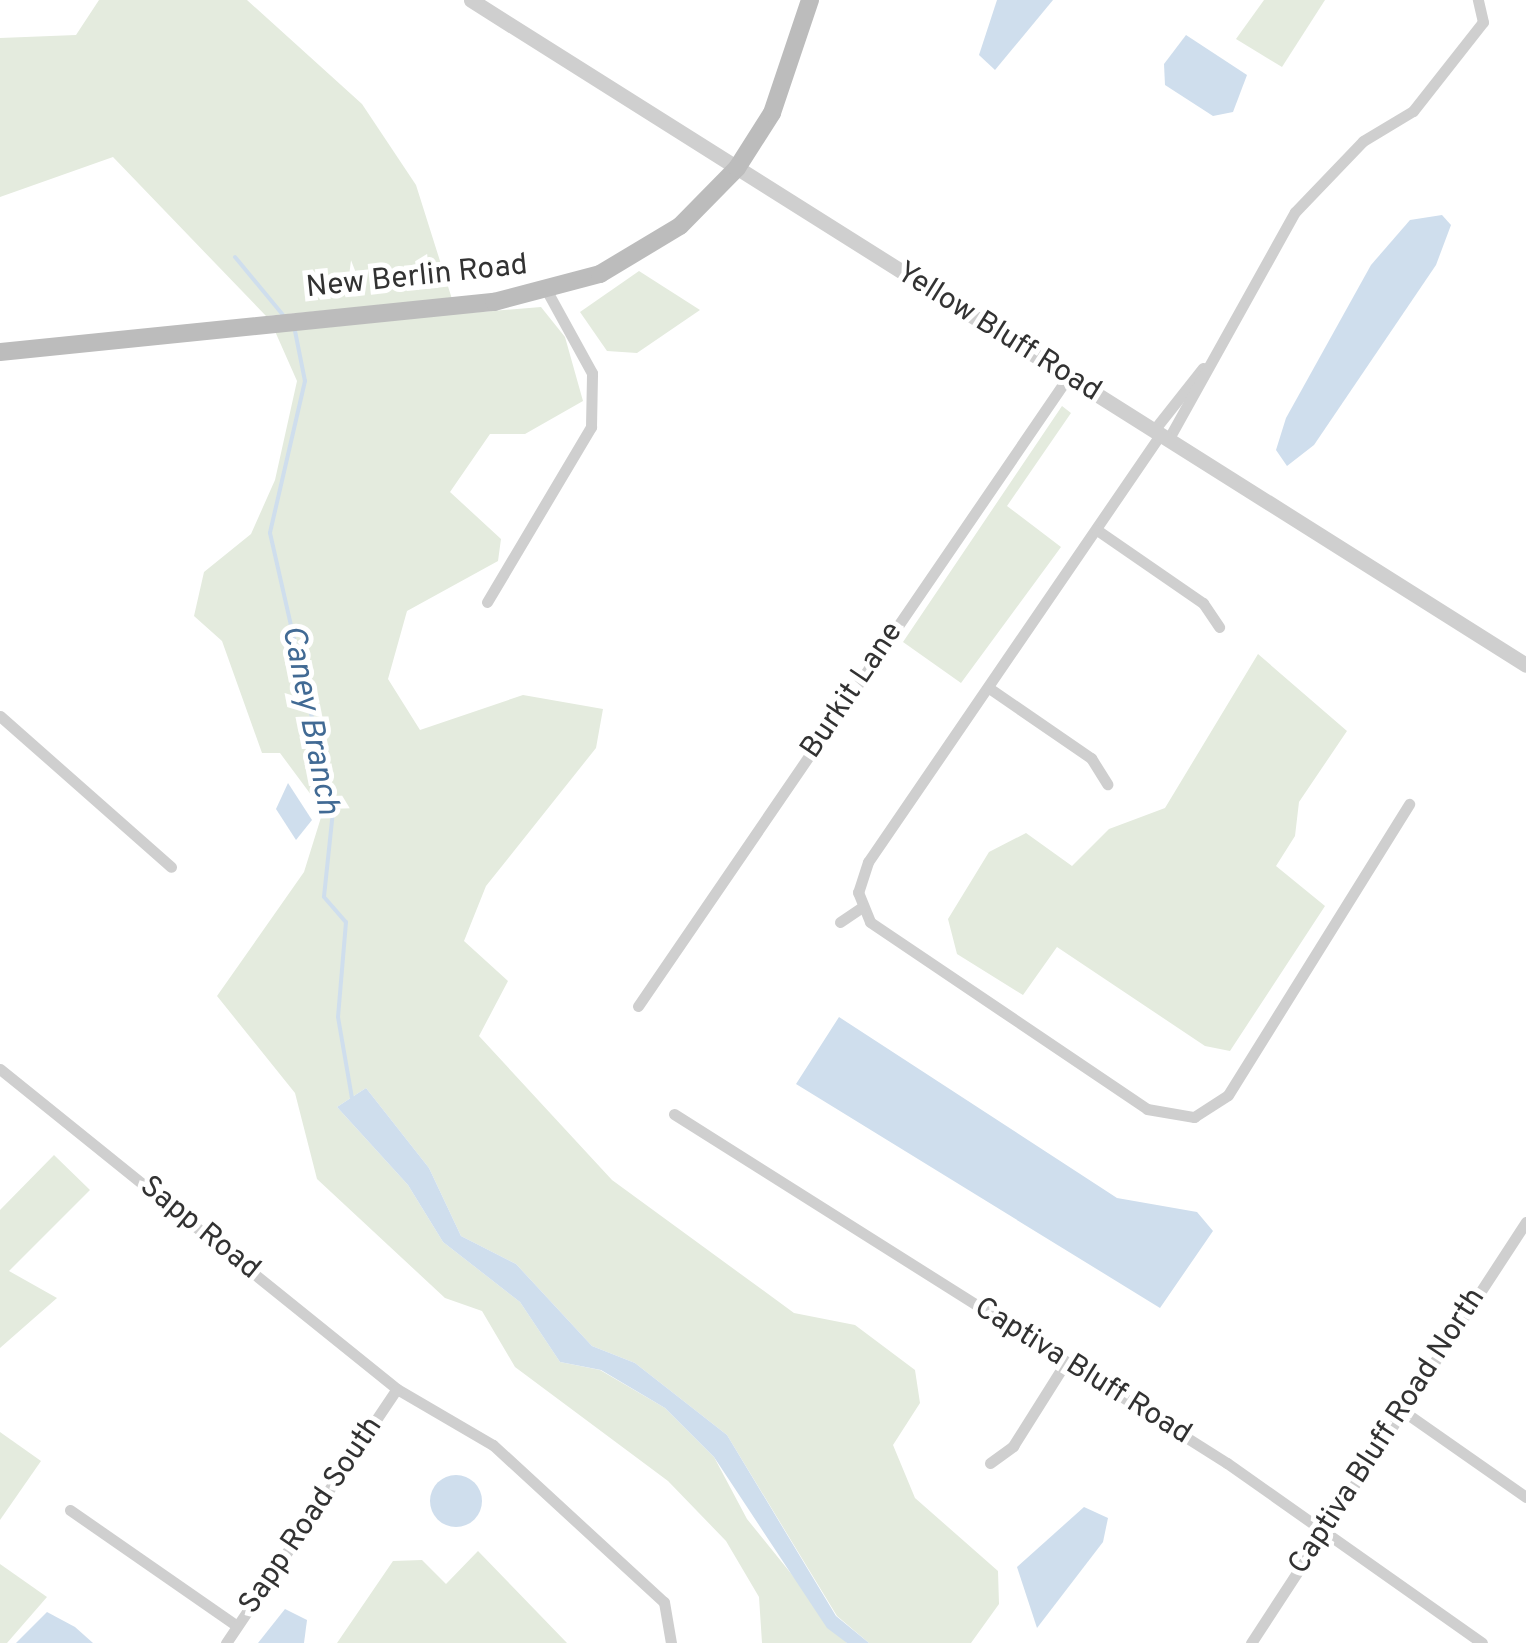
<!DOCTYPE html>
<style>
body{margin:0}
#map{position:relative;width:1526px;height:1643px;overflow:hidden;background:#fff;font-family:Overpass,sans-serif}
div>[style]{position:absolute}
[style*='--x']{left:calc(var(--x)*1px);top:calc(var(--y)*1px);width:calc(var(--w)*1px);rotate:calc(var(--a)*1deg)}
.green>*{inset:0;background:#e4ebde}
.water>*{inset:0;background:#cfdeed}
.round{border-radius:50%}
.stream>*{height:4px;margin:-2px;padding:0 2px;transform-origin:2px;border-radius:2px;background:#cfdeed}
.minor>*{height:11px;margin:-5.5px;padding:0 5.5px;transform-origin:5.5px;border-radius:5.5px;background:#cfcfcf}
.tertiary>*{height:15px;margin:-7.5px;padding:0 7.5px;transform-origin:7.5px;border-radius:7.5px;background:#cfcfcf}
.secondary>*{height:18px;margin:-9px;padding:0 9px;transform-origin:9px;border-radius:9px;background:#bcbcbc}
span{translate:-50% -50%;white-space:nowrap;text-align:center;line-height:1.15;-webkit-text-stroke:10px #fff;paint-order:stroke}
.street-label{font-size:30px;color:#323232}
.water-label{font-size:32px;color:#416a94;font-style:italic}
</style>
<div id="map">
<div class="green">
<i style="clip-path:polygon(99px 0,247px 0,362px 104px,416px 185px,452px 299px,266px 316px,113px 157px,0 197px,0 38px,76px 35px)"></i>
<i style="clip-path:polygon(1264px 0,1325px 0,1282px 67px,1236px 39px)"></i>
<i style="clip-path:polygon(639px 271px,700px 310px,637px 353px,607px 351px,580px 312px)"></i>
<i style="clip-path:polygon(541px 307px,565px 337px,583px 401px,525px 434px,490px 434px,450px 492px,501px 539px,498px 561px,407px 611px,388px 679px,420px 730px,523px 695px,603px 709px,596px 748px,486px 886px,464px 941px,508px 981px,479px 1036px,612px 1180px,794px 1313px,855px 1325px,915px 1370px,920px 1403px,893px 1445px,915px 1498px,998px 1571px,999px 1604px,971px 1643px,869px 1643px,837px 1616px,727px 1435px,635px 1363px,592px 1346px,516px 1264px,461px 1236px,429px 1168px,366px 1088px,337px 1107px,408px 1185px,443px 1242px,520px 1302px,560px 1362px,600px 1370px,665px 1408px,714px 1457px,747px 1519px,847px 1643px,762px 1643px,759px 1597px,726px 1541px,668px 1481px,515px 1367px,482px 1311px,445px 1298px,317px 1179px,295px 1093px,217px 996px,304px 872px,323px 811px,280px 753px,262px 753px,222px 641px,194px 616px,204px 572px,251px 534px,275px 480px,297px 381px,274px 329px)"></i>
<i style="clip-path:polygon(1062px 406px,1071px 413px,1007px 506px,1061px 547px,961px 683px,903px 642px)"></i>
<i style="clip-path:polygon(1258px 654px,1347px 731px,1299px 802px,1295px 836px,1276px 866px,1325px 906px,1230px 1051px,1205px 1046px,1057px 947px,1023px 995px,957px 954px,948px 919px,989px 852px,1026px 833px,1072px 866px,1109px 829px,1165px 808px)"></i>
<i style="clip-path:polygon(54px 1155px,90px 1190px,9px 1271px,57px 1298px,0 1348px,0 1210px)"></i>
<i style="clip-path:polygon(0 1432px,41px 1461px,0 1520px)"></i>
<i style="clip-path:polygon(478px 1551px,567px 1643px,337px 1643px,393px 1561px,422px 1560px,446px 1584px)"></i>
<i style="clip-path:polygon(0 1564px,47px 1597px,7px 1643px,0 1643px)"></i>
</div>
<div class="water">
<i style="clip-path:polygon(997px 0,1053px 0,995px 70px,979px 55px)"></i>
<i style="clip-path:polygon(1186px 35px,1247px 75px,1233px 112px,1213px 116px,1165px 85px,1164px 64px)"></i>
<i style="clip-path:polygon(1442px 215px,1451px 225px,1436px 265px,1314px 445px,1287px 466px,1276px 450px,1286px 418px,1371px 265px,1410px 220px)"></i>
<i style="clip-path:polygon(288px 783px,312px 820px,296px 840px,276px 809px)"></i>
<i style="clip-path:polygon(839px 1017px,1117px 1198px,1197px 1212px,1213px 1231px,1160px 1308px,796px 1084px)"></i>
<i style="clip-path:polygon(366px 1088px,429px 1168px,461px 1236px,516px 1264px,592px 1346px,635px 1363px,727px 1435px,836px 1616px,869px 1643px,847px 1643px,827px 1628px,714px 1457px,665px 1408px,601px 1370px,560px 1362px,520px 1302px,443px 1242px,408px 1185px,337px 1107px)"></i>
<i class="round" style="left:430px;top:1475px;width:52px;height:52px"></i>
<i style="clip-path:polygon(1084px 1507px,1108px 1518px,1103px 1542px,1037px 1628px,1017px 1567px)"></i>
<i style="clip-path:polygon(285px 1609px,307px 1620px,304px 1643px,258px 1643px)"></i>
<i style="clip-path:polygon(47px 1612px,75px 1627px,93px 1643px,16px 1643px)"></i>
</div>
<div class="stream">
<i style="--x:235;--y:257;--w:75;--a:50.4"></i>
<i style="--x:295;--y:331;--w:51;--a:78.7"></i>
<i style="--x:305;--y:381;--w:156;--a:103"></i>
<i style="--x:270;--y:533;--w:285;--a:77.2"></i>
<i style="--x:333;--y:811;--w:86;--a:96"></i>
<i style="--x:324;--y:897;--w:33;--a:49"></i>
<i style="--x:346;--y:922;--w:95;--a:94.8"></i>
<i style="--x:338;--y:1017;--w:82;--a:80.2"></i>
</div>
<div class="minor">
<i style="--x:1154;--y:430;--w:79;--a:-51.7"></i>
<i style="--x:1160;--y:435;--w:517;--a:124.37"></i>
<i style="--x:868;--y:862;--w:32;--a:108"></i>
<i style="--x:858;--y:892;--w:32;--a:68"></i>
<i style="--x:870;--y:922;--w:334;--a:34"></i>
<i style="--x:1147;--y:1109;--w:48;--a:9.7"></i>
<i style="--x:1194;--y:1117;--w:40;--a:-32.9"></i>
<i style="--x:1228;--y:1095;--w:343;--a:-58.1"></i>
<i style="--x:1168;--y:440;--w:261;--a:-60.9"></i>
<i style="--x:1295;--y:212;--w:98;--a:-46.2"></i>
<i style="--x:1363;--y:141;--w:58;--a:-31"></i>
<i style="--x:1413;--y:111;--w:113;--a:-51.8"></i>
<i style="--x:1483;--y:22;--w:23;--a:-103"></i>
<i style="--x:1097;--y:530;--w:129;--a:34.6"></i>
<i style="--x:1203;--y:603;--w:29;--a:56"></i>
<i style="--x:487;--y:602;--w:204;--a:-59.3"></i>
<i style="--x:591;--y:427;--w:54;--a:-88.9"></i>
<i style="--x:592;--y:373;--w:94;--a:-118.8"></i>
<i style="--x:989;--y:688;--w:124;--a:34.5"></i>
<i style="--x:1091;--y:758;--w:31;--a:58"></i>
<i style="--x:0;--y:716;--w:228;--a:41.4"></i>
<i style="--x:840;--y:922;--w:25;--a:-34"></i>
<i style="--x:638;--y:1006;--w:762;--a:-55.64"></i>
<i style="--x:0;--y:1069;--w:510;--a:38.87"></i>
<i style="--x:397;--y:1389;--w:111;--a:30.3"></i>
<i style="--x:493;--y:1445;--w:232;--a:42.6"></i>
<i style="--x:664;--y:1602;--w:42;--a:80.3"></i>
<i style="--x:674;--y:1114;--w:654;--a:32.26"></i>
<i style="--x:1227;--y:1463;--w:312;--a:35.2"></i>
<i style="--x:1403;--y:1411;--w:150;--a:35"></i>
<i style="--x:990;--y:1463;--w:29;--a:-36"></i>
<i style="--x:1013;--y:1446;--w:99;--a:-57.8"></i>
<i style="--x:70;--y:1510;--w:203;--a:34.8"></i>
<i style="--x:226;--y:1643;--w:306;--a:-56.1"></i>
<i style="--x:1251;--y:1643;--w:503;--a:-56.85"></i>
</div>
<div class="tertiary">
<i style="--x:471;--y:0;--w:1247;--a:32.22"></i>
</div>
<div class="secondary">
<i style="--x:0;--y:352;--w:497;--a:-5.8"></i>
<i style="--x:494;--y:302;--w:110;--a:-14.8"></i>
<i style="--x:600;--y:274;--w:93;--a:-31"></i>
<i style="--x:680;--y:226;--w:81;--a:-45.5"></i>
<i style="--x:737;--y:168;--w:65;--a:-57.5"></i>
<i style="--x:772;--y:113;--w:119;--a:-71.4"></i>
</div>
<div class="street-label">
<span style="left:417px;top:278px;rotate:-6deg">New Berlin Road</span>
<span style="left:998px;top:333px;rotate:32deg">Yellow Bluff Road</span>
<span style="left:853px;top:691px;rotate:-56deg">Burkit Lane</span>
<span style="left:199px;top:1229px;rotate:39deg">Sapp Road</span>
<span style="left:1082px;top:1372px;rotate:32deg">Captiva Bluff Road</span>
<span style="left:1388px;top:1432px;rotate:-57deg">Captiva Bluff Road North</span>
<span style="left:312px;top:1516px;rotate:-56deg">Sapp Road South</span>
</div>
<div class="water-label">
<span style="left:309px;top:720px;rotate:79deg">Caney Branch</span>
</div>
</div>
